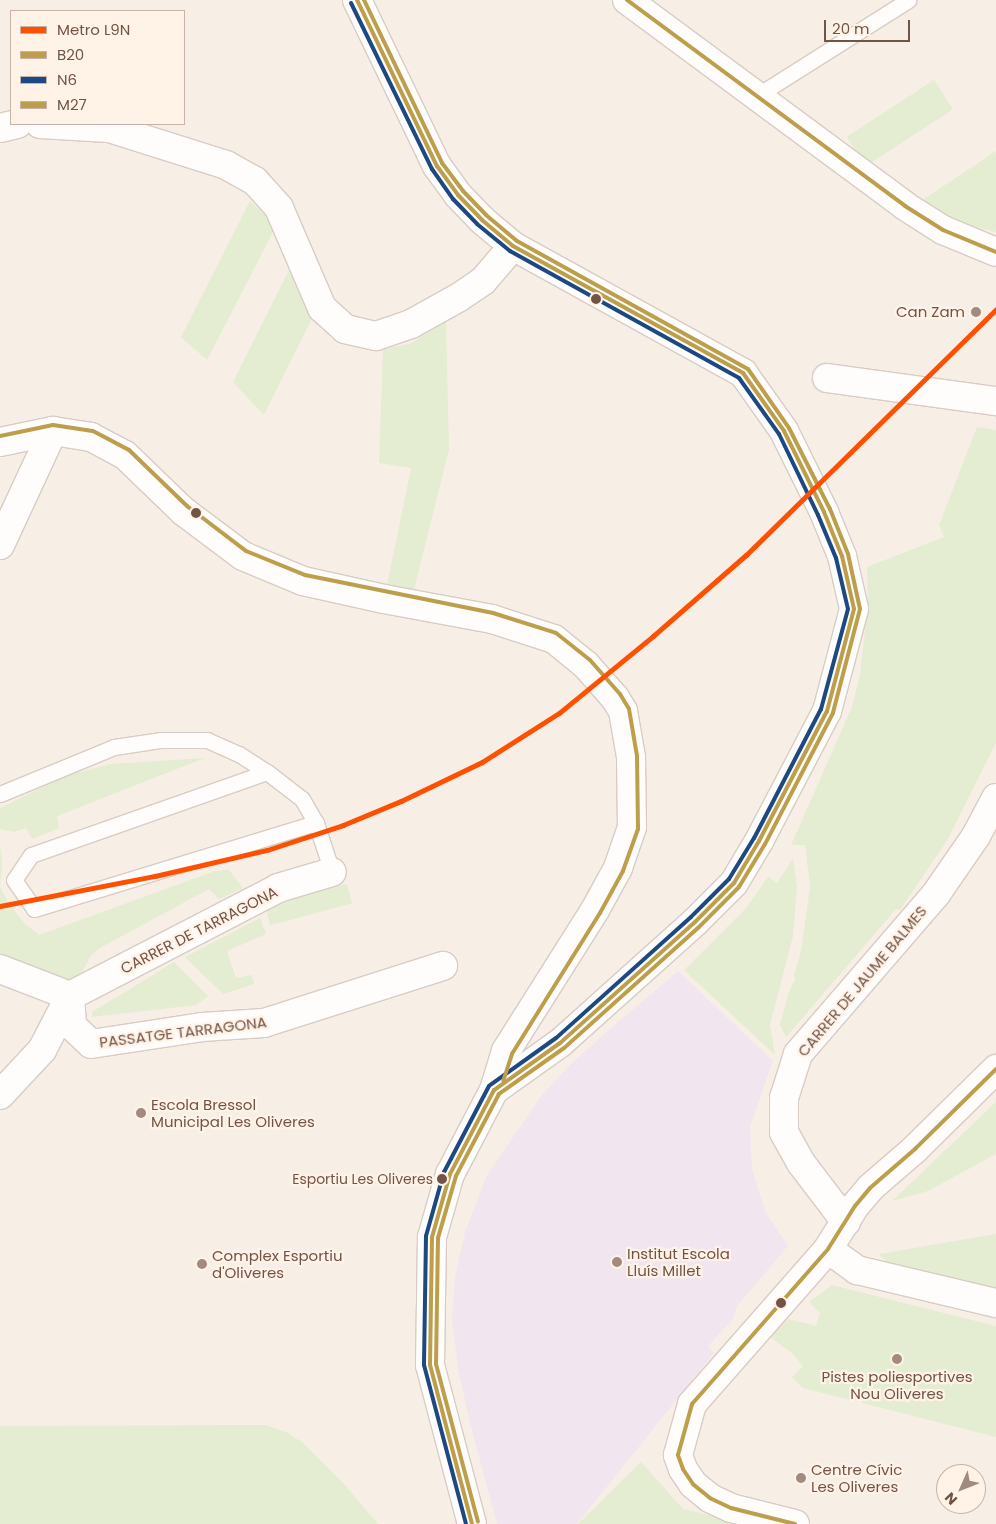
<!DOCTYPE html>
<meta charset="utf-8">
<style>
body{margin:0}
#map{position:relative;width:996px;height:1524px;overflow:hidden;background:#f7efe6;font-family:Poppins,sans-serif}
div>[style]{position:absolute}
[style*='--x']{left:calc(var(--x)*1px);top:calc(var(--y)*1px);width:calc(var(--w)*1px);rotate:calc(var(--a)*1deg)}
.education>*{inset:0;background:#f1e5f0}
.green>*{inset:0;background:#e4ecd1;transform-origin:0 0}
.roads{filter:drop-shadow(1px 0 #d8ccc5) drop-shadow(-1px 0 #d8ccc5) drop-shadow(0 1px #d8ccc5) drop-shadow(0 -1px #d8ccc5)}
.service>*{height:15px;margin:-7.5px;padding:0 7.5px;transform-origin:7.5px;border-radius:7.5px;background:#fefdfb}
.minor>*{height:28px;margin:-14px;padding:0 14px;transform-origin:14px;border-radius:14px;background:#fefdfb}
.tertiary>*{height:28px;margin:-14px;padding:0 14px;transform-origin:14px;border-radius:14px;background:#fefdfb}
.bus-1>*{height:4px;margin:-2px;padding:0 2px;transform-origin:2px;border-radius:2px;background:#bd9e4b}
.bus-2>*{height:4px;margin:-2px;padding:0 2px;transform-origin:2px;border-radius:2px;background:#1c4883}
.bus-3>*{height:4px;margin:-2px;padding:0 2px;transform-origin:2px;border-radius:2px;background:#bd9e4b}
.bus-4>*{height:4px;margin:-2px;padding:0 2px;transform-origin:2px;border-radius:2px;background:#bd9e4b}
.metro-1>*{height:5px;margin:-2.5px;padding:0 2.5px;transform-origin:2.5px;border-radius:2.5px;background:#fe5000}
.dots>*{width:14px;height:14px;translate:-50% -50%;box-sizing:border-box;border:2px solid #fff3e7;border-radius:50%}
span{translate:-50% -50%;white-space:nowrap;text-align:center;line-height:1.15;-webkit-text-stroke:4.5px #fff3e7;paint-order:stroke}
.bus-label{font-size:14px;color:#745347}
.right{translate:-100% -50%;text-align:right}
.poi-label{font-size:15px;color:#745347}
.left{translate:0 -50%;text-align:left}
.street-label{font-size:15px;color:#745347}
.legend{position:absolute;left:10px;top:10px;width:175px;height:115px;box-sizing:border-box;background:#fff3e7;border:1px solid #c7b3a7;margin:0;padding:6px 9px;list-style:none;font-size:15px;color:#745347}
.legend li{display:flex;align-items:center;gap:10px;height:25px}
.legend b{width:25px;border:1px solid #c7b3a7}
.north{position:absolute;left:936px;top:1464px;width:50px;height:50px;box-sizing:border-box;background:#fff3e7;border:1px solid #c7b3a7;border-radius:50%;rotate:226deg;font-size:14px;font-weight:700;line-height:20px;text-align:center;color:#745347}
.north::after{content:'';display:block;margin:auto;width:18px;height:22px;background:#a28a7f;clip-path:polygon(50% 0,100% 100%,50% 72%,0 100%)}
.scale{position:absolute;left:824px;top:20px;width:86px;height:22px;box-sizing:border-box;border:2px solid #745347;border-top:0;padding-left:6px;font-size:15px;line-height:18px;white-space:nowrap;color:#745347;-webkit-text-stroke:4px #fff3e7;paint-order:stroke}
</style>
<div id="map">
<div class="education">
<i style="clip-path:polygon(678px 971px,773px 1061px,750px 1127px,752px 1169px,766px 1213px,788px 1246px,737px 1306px,733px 1319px,708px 1346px,714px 1353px,577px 1524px,497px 1524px,470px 1423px,458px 1368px,452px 1319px,455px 1277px,465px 1232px,486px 1177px,541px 1096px,571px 1064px,603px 1035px)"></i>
</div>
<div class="green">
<i style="left:934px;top:80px;width:35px;height:104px;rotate:57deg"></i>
<i style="clip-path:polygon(996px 151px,996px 232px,957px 222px,921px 201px)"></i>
<i style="clip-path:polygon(250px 201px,266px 216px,274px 230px,207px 360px,181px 337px)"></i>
<i style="clip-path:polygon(289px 270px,312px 318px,264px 415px,233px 382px)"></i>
<i style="clip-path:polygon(446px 322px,449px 450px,414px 590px,387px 585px,411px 468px,379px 463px,383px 349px,409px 344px)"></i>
<i style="clip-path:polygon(977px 427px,996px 430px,996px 743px,948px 839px,900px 910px,896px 909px,786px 1037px,780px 1025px,788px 994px,795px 980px,794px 975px,801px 951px,810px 887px,805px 845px,791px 845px,852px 707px,860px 674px,868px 603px,867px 567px,944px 537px,939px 525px)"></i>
<i style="clip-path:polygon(205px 758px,57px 816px,59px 828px,32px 839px,26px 828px,14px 832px,0 829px,0 808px,65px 776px,110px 764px)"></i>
<i style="clip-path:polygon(0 846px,2px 865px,0 887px,9px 904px,24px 923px,39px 935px,215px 871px,229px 870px,243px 888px,219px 899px,209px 889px,98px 949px,90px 957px,83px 971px,76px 978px,66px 981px,0 956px)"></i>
<i style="clip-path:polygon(793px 858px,797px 887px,793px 936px,770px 1025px,775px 1055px,684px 970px,747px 907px,768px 877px,777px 883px)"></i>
<i style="left:347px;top:884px;width:20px;height:85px;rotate:75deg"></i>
<i style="clip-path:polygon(260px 918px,266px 934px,227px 951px,236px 978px,252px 975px,254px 984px,223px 994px,185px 957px)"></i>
<i style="clip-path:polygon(174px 962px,208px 996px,196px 1005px,92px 1017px,92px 1012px)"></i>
<i style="clip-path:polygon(996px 1102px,996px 1154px,928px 1191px,892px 1201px)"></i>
<i style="clip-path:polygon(996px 1234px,996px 1290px,889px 1265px,879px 1254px)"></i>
<i style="clip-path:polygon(832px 1285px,996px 1326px,996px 1437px,803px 1388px,792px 1377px,803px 1366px,792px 1353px,769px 1336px,789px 1319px,816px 1326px,820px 1313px,809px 1302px)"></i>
<i style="clip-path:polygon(266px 1425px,288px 1433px,303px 1443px,345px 1485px,378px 1524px,0 1524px,0 1426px)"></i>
<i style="clip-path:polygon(641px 1462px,683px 1509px,748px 1524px,578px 1524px)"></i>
</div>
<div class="roads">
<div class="service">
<i style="--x:758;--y:95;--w:178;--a:-32.3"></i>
<i style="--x:267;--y:772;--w:250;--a:160.6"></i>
<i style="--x:31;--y:855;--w:30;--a:124"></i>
<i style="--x:14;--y:880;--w:35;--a:55"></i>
<i style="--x:34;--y:909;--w:295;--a:-17"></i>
<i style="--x:0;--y:794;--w:123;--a:-22.4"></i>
<i style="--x:114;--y:747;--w:48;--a:-8.5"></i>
<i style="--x:161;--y:740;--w:46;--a:0"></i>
<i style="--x:207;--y:740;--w:35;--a:24"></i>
<i style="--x:239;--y:754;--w:33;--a:33"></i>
<i style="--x:267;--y:772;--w:44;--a:37.6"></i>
<i style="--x:302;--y:799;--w:28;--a:60"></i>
<i style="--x:316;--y:823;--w:52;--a:71.9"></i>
</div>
<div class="minor">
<i style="--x:357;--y:0;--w:184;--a:64.3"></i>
<i style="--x:437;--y:166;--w:36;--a:54"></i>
<i style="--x:458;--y:195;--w:35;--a:46"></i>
<i style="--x:482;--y:220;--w:40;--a:40"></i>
<i style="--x:513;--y:246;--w:263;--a:28.9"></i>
<i style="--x:743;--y:373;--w:71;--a:54.7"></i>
<i style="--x:784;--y:431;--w:90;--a:63.7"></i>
<i style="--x:824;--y:512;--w:48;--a:67.8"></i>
<i style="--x:842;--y:556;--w:54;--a:77.2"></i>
<i style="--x:854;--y:609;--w:106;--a:104.8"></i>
<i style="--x:827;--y:711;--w:147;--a:117.6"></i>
<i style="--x:759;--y:841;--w:49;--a:120.8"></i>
<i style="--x:734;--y:883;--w:55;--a:135"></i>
<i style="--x:695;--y:922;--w:181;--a:138.1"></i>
<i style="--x:560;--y:1043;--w:81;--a:144.5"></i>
<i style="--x:494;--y:1090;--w:95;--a:117.6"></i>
<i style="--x:450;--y:1174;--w:66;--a:105.9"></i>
<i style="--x:432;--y:1237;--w:128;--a:90.9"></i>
<i style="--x:430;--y:1365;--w:164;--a:75.2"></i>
<i style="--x:40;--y:124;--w:69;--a:3.3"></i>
<i style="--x:109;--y:128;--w:123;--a:17.5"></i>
<i style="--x:226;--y:165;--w:33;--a:29"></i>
<i style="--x:255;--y:181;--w:36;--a:48"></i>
<i style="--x:279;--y:208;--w:109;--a:66.7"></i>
<i style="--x:322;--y:308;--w:31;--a:42"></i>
<i style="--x:345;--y:329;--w:32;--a:13"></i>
<i style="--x:376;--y:336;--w:37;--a:-19"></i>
<i style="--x:411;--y:324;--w:54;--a:-29"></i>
<i style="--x:458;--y:298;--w:30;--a:-34"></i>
<i style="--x:483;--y:281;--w:46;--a:-49.4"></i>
<i style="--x:0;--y:128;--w:18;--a:-13"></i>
<i style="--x:827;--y:378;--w:171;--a:7.8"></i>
<i style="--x:0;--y:442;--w:54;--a:-11.7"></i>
<i style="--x:53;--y:431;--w:38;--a:9"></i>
<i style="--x:91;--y:437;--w:38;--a:28"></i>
<i style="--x:125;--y:455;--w:81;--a:44"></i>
<i style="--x:183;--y:511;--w:75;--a:36.9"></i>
<i style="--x:243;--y:556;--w:65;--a:22.6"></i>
<i style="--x:303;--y:581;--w:83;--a:12.5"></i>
<i style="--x:384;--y:599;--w:110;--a:10.5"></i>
<i style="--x:492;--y:619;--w:65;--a:17.9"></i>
<i style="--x:554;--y:639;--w:41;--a:39.1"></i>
<i style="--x:586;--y:665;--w:44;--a:48.7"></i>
<i style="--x:615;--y:698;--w:15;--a:58"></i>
<i style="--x:623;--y:711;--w:47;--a:80.1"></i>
<i style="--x:631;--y:757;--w:70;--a:89.2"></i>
<i style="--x:632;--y:827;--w:43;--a:108.9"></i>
<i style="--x:618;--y:868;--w:48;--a:118.7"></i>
<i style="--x:595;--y:910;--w:167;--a:122.3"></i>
<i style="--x:506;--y:1051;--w:41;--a:107.1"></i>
<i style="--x:0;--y:545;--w:126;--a:-65.1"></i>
<i style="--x:0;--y:969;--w:75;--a:21.1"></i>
<i style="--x:70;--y:996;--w:30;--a:86"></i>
<i style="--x:72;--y:1026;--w:26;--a:43"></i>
<i style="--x:91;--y:1044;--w:112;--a:-8.7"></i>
<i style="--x:202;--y:1027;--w:62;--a:-3.7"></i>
<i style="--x:264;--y:1023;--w:188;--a:-17.7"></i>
<i style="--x:0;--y:1095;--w:62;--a:-47"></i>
<i style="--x:42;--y:1050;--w:61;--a:-62.6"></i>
<i style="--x:70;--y:996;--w:234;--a:-27.4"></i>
<i style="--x:278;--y:888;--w:56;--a:-16.5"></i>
<i style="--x:846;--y:1222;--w:74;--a:-127.3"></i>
<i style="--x:801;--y:1163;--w:35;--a:-119"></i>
<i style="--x:784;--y:1132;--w:34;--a:-90"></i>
<i style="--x:784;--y:1098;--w:46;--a:-72.3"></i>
<i style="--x:798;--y:1054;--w:211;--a:-49.2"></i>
<i style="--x:936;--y:894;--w:70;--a:-55.4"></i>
<i style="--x:976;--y:836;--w:43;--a:-62.2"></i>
<i style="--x:828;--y:1249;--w:36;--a:36"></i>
<i style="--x:857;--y:1270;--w:143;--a:13.4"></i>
<i style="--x:795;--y:1524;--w:66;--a:-166"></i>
<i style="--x:731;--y:1508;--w:23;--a:-155"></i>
<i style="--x:710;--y:1498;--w:22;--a:-141"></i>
<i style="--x:693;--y:1484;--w:18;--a:-124"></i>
<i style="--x:683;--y:1469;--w:15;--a:-110"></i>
<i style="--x:678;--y:1455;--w:53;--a:-74.6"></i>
<i style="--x:692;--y:1404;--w:206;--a:-48.7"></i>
<i style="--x:828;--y:1249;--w:51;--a:-57.9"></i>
<i style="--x:855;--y:1206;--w:23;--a:-50"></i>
<i style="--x:870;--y:1188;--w:60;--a:-40.9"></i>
<i style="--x:915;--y:1149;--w:114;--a:-44.6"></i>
</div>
<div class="tertiary">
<i style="--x:627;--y:0;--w:346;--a:36.5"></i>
<i style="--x:905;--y:206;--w:45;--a:32.3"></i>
<i style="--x:943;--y:230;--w:57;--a:22.5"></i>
</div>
</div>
<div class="bus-1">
<i style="--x:357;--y:0;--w:184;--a:64.3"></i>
<i style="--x:437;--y:166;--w:36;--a:54"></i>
<i style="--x:458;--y:195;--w:35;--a:46"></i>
<i style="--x:482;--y:220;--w:40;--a:40"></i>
<i style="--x:513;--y:246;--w:263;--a:28.9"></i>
<i style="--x:743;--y:373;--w:71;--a:54.7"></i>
<i style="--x:784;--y:431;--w:90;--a:63.7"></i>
<i style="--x:824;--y:512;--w:48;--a:67.8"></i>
<i style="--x:842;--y:556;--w:54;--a:77.2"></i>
<i style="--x:854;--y:609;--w:106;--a:104.8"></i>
<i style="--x:827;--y:711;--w:147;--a:117.6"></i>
<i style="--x:759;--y:841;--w:49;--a:120.8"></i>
<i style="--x:734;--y:883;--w:55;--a:135"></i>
<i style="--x:695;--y:922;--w:181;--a:138.1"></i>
<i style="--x:560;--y:1043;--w:81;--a:144.5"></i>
<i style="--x:494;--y:1090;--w:95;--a:117.6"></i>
<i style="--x:450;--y:1174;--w:66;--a:105.9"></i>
<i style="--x:432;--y:1237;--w:128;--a:90.9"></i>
<i style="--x:430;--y:1365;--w:164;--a:75.2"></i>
</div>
<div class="bus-2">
<i style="--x:351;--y:3;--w:185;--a:64"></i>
<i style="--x:432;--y:169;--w:37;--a:55"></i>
<i style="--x:453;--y:199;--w:35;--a:46"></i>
<i style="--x:477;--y:224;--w:43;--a:39.3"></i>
<i style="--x:510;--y:251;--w:262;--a:29"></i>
<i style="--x:739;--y:378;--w:69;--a:54.5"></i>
<i style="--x:779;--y:434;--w:90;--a:64.3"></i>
<i style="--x:818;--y:515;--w:47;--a:67.3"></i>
<i style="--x:836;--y:558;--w:52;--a:76.8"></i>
<i style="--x:848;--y:609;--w:104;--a:105.1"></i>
<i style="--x:821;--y:709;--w:145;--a:117.4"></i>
<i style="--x:754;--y:838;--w:48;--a:121.4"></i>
<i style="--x:729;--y:879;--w:54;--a:135"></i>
<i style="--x:691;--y:917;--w:181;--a:138.1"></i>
<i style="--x:556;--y:1038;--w:82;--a:144.4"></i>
<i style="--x:489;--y:1086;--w:97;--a:117.6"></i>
<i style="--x:444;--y:1172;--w:66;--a:105.7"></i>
<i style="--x:426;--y:1236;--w:129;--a:90.9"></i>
<i style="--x:424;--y:1365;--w:164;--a:75.2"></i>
</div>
<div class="bus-3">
<i style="--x:364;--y:0;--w:181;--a:64.4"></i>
<i style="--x:442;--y:163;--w:35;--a:53"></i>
<i style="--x:463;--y:191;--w:33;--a:46"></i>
<i style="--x:486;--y:215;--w:40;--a:40"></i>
<i style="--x:517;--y:241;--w:264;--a:29"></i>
<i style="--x:748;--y:369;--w:72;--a:55.2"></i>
<i style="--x:789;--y:428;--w:91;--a:63.2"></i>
<i style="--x:830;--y:509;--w:48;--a:68.2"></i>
<i style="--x:848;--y:554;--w:56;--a:77.7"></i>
<i style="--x:860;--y:609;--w:107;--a:104.6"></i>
<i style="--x:833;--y:713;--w:148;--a:117.4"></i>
<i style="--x:765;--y:844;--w:50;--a:121.2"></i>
<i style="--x:739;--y:887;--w:57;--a:135"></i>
<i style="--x:699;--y:927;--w:181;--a:138.1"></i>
<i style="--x:564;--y:1048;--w:80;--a:144.7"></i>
<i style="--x:499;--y:1094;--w:93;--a:117.7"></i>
<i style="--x:456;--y:1176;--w:65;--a:106.2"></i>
<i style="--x:438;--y:1238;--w:126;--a:90.9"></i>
<i style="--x:436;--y:1364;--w:163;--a:75.1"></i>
<i style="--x:0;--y:436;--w:54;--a:-11.7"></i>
<i style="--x:53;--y:425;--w:40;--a:8.5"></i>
<i style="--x:93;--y:431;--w:41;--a:27.8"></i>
<i style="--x:129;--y:450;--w:81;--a:44"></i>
<i style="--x:187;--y:506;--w:74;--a:37.3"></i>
<i style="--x:246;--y:551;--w:64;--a:22.1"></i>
<i style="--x:305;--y:575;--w:192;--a:11.4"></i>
<i style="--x:493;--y:613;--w:66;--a:17.6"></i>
<i style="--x:556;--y:633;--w:43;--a:38.5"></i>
<i style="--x:590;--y:660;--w:45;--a:48.6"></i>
<i style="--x:620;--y:694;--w:17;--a:59"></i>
<i style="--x:629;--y:709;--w:48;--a:80.3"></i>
<i style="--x:637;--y:756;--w:73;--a:89.2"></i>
<i style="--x:638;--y:829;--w:45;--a:109.7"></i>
<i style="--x:623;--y:871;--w:48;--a:118.7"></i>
<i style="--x:600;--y:913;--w:166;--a:122"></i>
<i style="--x:512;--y:1054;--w:28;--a:108"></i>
</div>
<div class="bus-4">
<i style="--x:627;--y:0;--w:346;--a:36.5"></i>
<i style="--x:905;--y:206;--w:45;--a:32.3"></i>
<i style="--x:943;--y:230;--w:57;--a:22.5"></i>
<i style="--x:795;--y:1524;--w:66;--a:-166"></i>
<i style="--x:731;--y:1508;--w:23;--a:-155"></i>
<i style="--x:710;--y:1498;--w:22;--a:-141"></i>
<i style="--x:693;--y:1484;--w:18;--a:-124"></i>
<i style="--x:683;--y:1469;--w:15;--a:-110"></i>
<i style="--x:678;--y:1455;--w:53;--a:-74.6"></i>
<i style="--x:692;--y:1404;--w:206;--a:-48.7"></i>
<i style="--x:828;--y:1249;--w:51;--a:-57.9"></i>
<i style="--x:855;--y:1206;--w:23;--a:-50"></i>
<i style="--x:870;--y:1188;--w:60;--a:-40.9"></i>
<i style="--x:915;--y:1149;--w:114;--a:-44.6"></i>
</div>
<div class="metro-1">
<i style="--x:0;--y:906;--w:158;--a:-11"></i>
<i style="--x:155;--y:876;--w:115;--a:-13.1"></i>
<i style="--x:267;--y:850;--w:80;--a:-18.2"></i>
<i style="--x:343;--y:825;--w:63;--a:-22.5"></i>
<i style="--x:401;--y:801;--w:90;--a:-25.7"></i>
<i style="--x:482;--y:762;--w:91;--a:-32.5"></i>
<i style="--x:559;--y:713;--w:122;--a:-39.3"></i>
<i style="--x:653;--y:636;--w:123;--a:-41.1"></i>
<i style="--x:746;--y:555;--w:351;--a:-44.5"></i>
</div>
<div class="dots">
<i style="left:596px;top:299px;background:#745347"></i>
<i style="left:976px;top:312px;background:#a28a7f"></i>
<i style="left:196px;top:513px;background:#745347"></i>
<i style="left:141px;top:1113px;background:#a28a7f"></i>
<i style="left:442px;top:1179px;background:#745347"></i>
<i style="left:617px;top:1262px;background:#a28a7f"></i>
<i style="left:202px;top:1264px;background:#a28a7f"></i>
<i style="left:781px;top:1303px;background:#745347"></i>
<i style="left:897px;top:1359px;background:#a28a7f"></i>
<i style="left:801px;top:1478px;background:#a28a7f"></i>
</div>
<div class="bus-label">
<span class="right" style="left:433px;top:1179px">Esportiu Les Oliveres</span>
</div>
<div class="poi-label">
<span class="right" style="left:965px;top:312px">Can Zam</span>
<span class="left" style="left:151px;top:1113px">Escola Bressol<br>Municipal Les Oliveres</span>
<span class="left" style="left:627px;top:1262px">Institut Escola<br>Lluís Millet</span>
<span class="left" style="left:212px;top:1264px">Complex Esportiu<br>d'Oliveres</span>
<span style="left:897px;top:1385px">Pistes poliesportives<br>Nou Oliveres</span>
<span class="left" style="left:811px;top:1478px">Centre Cívic<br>Les Oliveres</span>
</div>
<div class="street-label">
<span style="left:199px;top:930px;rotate:-27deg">CARRER DE TARRAGONA</span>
<span style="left:862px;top:981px;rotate:-50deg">CARRER DE JAUME BALMES</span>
<span style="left:183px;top:1032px;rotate:-7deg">PASSATGE TARRAGONA</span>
</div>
<ul class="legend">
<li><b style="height:6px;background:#fe5000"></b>Metro L9N</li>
<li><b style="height:6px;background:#bd9e4b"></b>B20</li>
<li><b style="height:6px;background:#1c4883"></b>N6</li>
<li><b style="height:6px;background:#bd9e4b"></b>M27</li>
</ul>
<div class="north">N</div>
<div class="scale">20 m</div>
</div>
